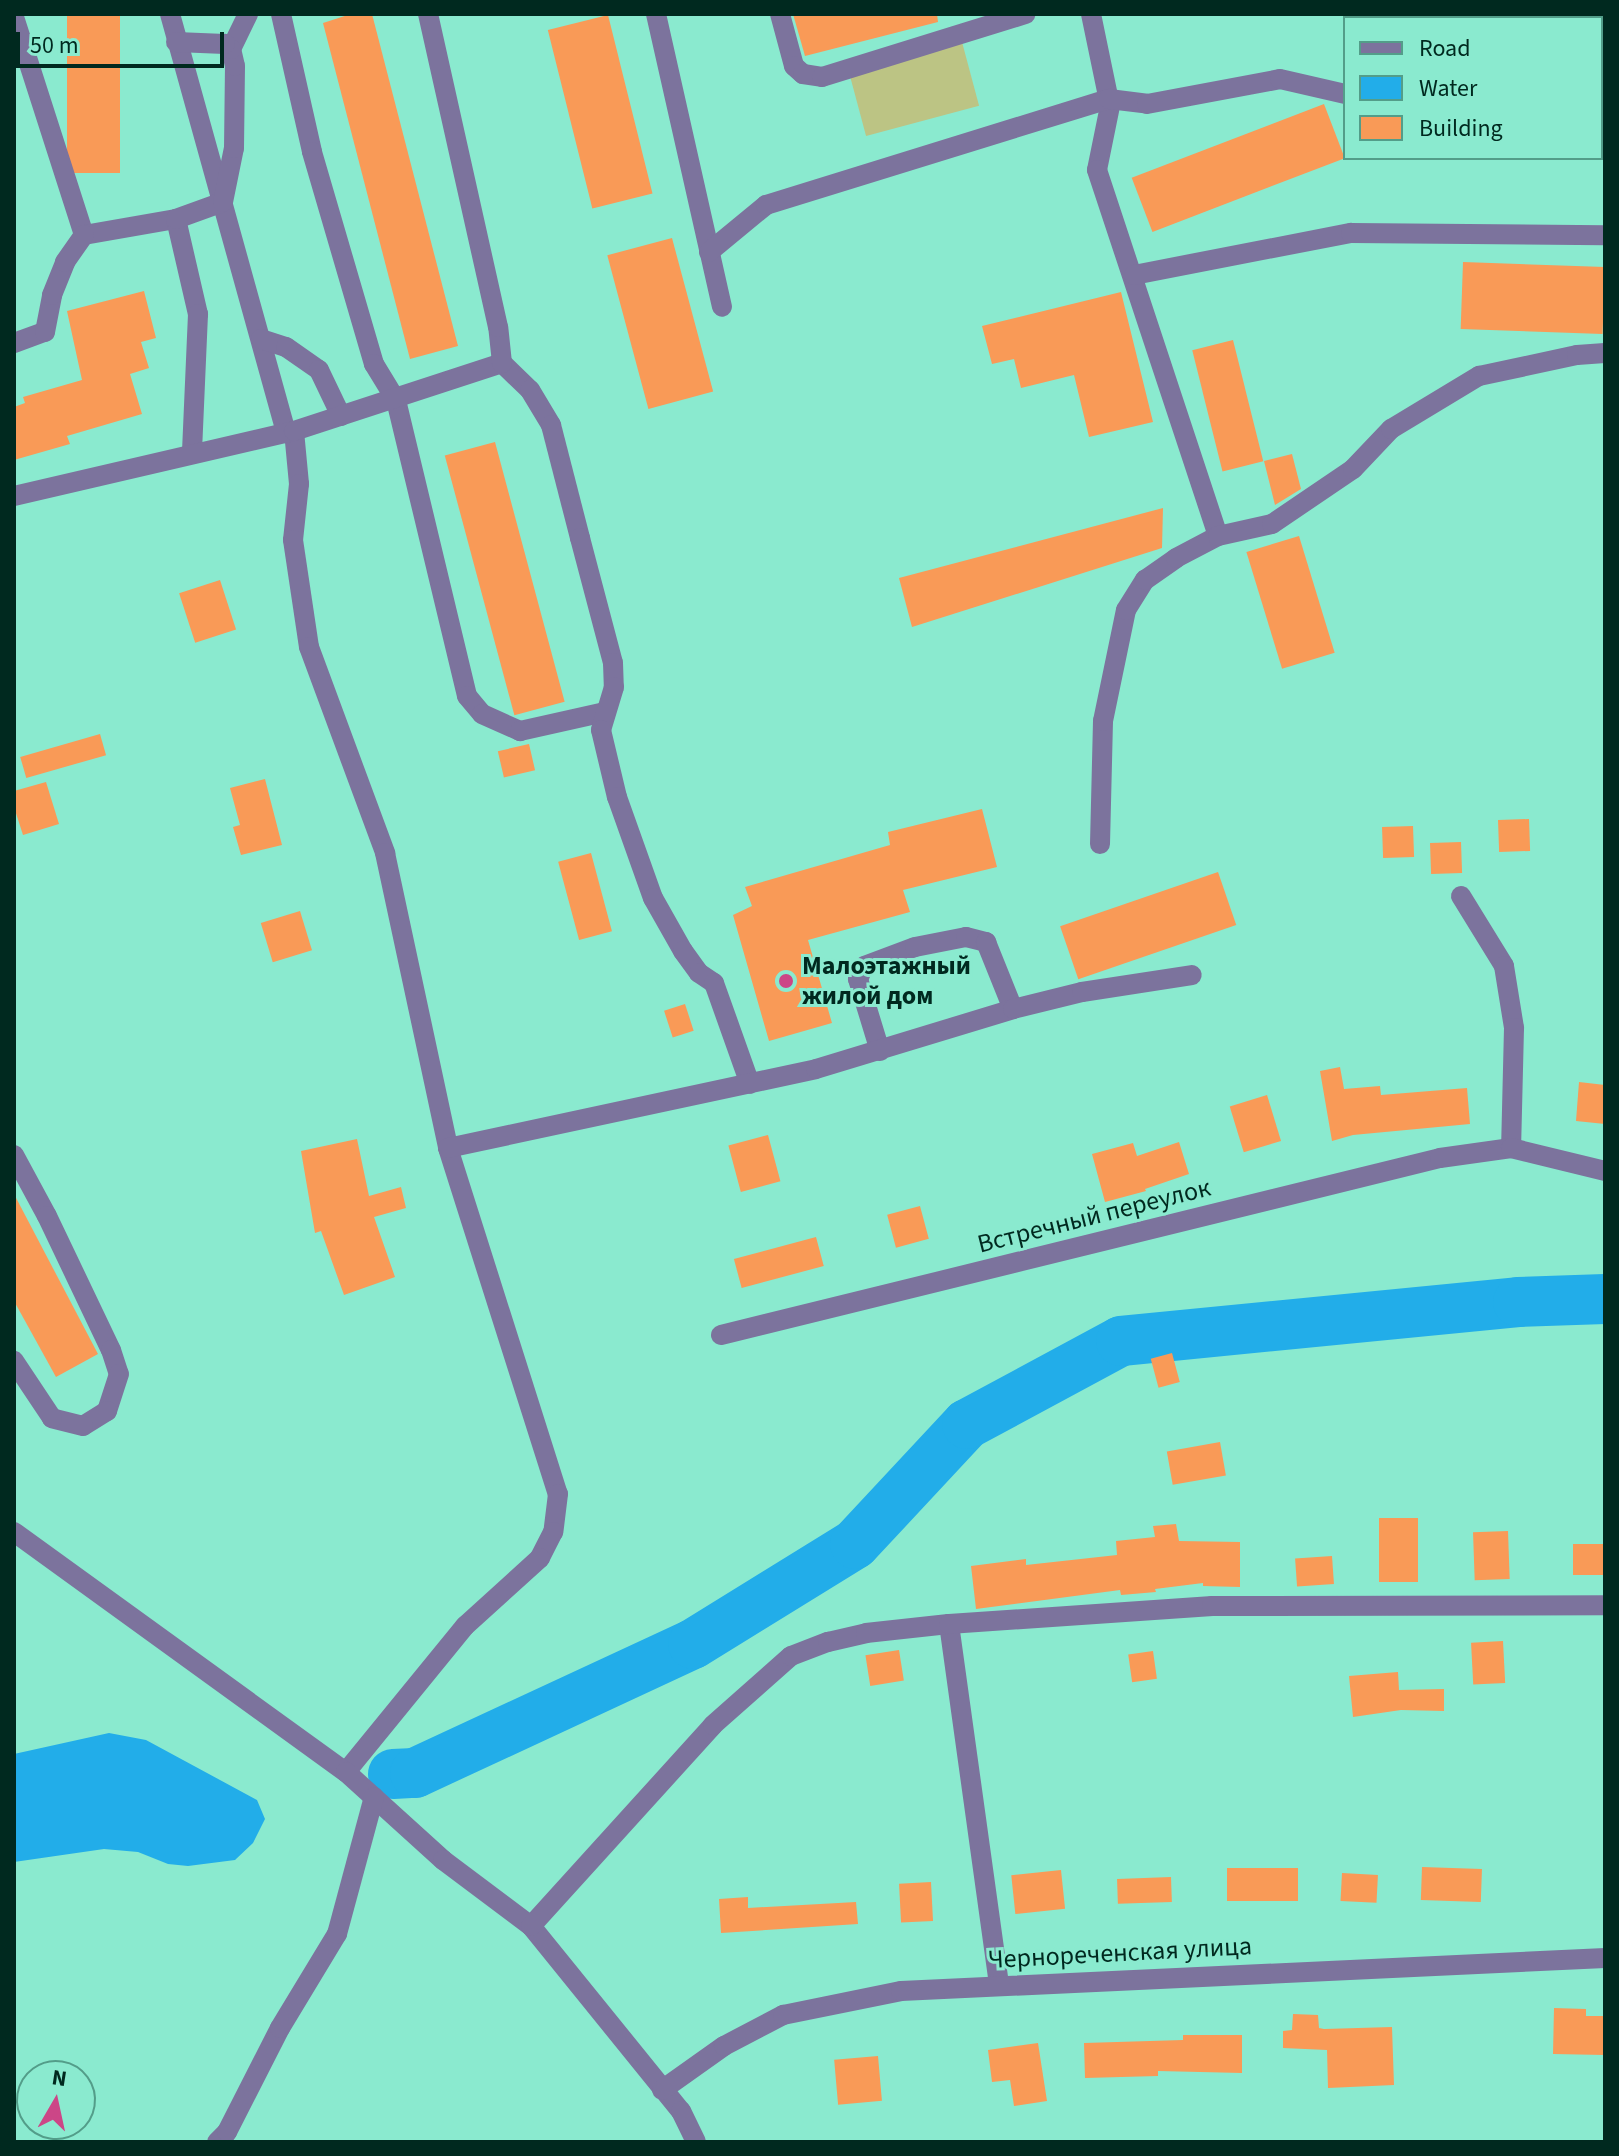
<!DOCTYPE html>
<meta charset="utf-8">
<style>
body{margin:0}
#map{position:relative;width:1619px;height:2156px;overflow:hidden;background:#8aeacf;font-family:"Source Sans 3",sans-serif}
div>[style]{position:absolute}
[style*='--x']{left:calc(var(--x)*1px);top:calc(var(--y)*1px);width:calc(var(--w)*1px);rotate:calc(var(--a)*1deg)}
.green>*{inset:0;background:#bcc484;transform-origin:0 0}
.water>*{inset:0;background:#22ade9}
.river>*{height:50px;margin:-25px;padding:0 25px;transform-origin:25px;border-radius:25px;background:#22ade9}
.building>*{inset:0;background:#f99a57;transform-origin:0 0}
.minor>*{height:20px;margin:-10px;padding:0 10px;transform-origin:10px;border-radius:10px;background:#7c739d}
.dots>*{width:22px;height:22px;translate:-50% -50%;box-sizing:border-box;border:4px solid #8aeacf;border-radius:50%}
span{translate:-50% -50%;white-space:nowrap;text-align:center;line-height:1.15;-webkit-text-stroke:6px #8aeacf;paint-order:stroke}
.poi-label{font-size:26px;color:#00291f;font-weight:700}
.left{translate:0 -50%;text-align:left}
.street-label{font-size:26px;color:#00291f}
.frame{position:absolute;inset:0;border:16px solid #00291f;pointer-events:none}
.legend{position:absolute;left:1343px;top:16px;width:260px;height:144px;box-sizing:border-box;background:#8aeacf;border:2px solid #539d89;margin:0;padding:10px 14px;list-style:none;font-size:24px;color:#00291f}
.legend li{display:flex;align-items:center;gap:16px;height:40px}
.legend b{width:40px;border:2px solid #539d89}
.north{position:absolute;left:16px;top:2060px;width:80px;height:80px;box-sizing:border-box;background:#8aeacf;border:2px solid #539d89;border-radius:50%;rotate:9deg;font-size:22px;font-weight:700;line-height:32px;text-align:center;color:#00291f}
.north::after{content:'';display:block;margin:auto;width:28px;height:36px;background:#cc4687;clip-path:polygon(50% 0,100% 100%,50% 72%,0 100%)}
.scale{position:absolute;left:16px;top:32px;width:208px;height:36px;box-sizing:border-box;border:4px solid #00291f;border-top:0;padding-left:10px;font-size:24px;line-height:28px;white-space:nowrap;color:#00291f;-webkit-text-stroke:6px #8aeacf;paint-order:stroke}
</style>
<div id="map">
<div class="green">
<i style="left:962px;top:42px;width:66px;height:117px;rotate:75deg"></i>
</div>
<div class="water">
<i style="clip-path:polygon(109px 1733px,146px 1740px,257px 1800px,265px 1819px,253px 1843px,235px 1860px,188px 1866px,168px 1864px,138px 1852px,104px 1849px,14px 1862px,14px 1754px)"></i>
</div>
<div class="river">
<i style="--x:393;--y:1774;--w:22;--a:-3"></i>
<i style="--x:415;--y:1773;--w:306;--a:-24.9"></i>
<i style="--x:693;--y:1644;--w:190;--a:-31.7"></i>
<i style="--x:855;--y:1544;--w:164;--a:-47"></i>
<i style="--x:967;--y:1424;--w:175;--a:-28.3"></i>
<i style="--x:1121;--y:1341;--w:399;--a:-5.6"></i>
<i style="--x:1518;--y:1302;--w:87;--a:-2"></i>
</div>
<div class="building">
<i style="left:67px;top:14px;width:53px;height:159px"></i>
<i style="clip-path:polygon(351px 14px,372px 14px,458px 346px,410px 359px,323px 23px)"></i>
<i style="clip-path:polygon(793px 14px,937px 14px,938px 22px,805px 56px)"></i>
<i style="left:608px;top:15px;width:184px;height:62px;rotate:76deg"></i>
<i style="left:1324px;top:104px;width:58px;height:206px;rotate:69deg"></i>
<i style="left:672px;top:238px;width:159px;height:67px;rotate:75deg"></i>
<i style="left:1463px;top:262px;width:142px;height:67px;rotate:2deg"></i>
<i style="clip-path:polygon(144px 291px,156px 338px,141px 342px,149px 368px,130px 374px,142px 414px,67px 436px,70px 444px,14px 460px,14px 407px,25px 403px,23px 397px,82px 380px,67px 311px)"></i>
<i style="clip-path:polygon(1121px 292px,1153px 422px,1089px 437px,1074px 375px,1021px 388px,1014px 359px,992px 364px,982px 326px)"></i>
<i style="left:1233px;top:340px;width:125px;height:42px;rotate:76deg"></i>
<i style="left:495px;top:442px;width:269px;height:52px;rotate:75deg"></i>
<i style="clip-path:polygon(1292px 454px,1301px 489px,1275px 505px,1264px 461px)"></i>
<i style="clip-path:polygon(1163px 508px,1162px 548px,912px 627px,899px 578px)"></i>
<i style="left:1299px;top:536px;width:122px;height:55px;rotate:73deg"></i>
<i style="left:220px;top:580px;width:52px;height:43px;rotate:72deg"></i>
<i style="left:100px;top:734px;width:22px;height:83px;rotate:74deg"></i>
<i style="left:529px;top:744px;width:27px;height:32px;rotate:77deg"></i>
<i style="clip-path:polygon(265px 779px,282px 845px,241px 855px,233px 827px,240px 825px,230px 788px)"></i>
<i style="clip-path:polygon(46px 782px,59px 824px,23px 835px,14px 807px,14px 791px)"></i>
<i style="clip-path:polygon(982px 809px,997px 867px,903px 890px,910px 912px,808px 940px,832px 1023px,769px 1041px,733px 915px,752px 906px,745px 887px,890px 845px,888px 832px)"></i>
<i style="left:1529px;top:819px;width:32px;height:31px;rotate:88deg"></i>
<i style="left:1413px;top:826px;width:31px;height:31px;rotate:88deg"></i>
<i style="left:1461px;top:842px;width:31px;height:31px;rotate:88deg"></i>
<i style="left:591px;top:853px;width:81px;height:34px;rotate:75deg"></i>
<i style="left:1218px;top:872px;width:56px;height:167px;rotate:71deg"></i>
<i style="left:300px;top:911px;width:41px;height:41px;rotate:73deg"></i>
<i style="left:685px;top:1004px;width:28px;height:22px;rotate:72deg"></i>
<i style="clip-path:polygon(1340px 1067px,1344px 1089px,1380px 1086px,1381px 1095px,1467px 1088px,1470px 1124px,1353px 1135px,1332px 1141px,1320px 1071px)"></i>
<i style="clip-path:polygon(1579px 1082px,1605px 1085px,1605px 1124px,1576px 1121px)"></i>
<i style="left:1267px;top:1095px;width:48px;height:39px;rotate:73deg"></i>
<i style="left:768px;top:1135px;width:48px;height:41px;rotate:75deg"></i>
<i style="clip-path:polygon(357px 1139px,369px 1196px,401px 1187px,406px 1208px,374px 1217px,395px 1277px,344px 1295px,321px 1231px,315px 1233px,301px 1151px)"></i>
<i style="clip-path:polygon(1179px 1142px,1189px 1174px,1145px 1189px,1146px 1191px,1105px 1202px,1092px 1154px,1133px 1143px,1137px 1156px)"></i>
<i style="clip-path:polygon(14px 1194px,98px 1354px,56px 1377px,14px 1301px)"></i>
<i style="left:920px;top:1206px;width:34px;height:34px;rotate:75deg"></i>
<i style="left:816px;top:1237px;width:30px;height:85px;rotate:75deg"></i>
<i style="left:1172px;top:1353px;width:30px;height:22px;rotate:75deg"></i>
<i style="left:1220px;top:1442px;width:34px;height:54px;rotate:80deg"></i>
<i style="left:1379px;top:1518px;width:39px;height:64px"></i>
<i style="clip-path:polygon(1176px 1524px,1179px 1541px,1240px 1542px,1240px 1587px,1203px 1586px,1203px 1583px,1155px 1589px,1156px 1592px,1121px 1595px,1120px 1590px,976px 1609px,971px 1566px,1026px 1559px,1026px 1565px,1117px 1555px,1116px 1541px,1155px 1537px,1153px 1526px)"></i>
<i style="left:1508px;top:1531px;width:48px;height:35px;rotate:88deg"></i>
<i style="left:1573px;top:1544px;width:32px;height:31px"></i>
<i style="left:1332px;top:1556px;width:28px;height:37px;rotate:86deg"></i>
<i style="left:1503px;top:1641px;width:42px;height:32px;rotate:87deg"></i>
<i style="left:899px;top:1650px;width:31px;height:34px;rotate:81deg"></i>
<i style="left:1153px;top:1651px;width:28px;height:25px;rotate:82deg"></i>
<i style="clip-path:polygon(1398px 1672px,1399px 1690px,1444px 1689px,1444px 1711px,1401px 1710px,1353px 1717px,1349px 1676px)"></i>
<i style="left:1422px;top:1867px;width:60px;height:33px;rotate:2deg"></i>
<i style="left:1227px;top:1868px;width:71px;height:33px"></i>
<i style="left:1061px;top:1870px;width:39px;height:50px;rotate:84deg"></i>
<i style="left:1342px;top:1873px;width:36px;height:28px;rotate:3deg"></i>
<i style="left:1171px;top:1877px;width:25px;height:54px;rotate:88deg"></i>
<i style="left:931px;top:1882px;width:39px;height:32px;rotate:87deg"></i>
<i style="clip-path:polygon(748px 1897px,748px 1908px,856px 1902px,858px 1924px,721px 1933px,719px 1899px)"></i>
<i style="clip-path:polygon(1554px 2008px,1586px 2009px,1586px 2016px,1605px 2016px,1605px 2055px,1553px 2054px)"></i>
<i style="clip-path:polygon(1293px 2014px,1318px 2015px,1319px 2028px,1324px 2029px,1392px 2027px,1394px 2085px,1328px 2088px,1327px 2050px,1283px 2048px,1283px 2031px,1292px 2030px)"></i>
<i style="clip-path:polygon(1183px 2035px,1242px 2035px,1242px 2073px,1158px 2071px,1158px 2076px,1085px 2078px,1084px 2043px,1183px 2040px)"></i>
<i style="clip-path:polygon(1038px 2043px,1047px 2101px,1014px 2106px,1010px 2080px,992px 2082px,988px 2050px)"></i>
<i style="left:878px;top:2056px;width:45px;height:44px;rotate:85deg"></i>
</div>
<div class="minor">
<i style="--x:170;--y:14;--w:435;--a:74.5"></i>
<i style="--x:281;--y:14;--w:141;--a:77.3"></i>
<i style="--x:312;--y:152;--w:221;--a:73.7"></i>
<i style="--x:374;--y:364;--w:42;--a:58.6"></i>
<i style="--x:396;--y:400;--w:304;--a:76.5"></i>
<i style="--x:467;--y:696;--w:23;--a:50"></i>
<i style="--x:482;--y:714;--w:42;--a:24.1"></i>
<i style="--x:520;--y:731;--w:87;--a:-12.6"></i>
<i style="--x:656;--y:14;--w:300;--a:77.3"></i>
<i style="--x:780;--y:14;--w:54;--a:74.9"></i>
<i style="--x:794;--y:66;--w:12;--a:42"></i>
<i style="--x:803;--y:74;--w:19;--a:9"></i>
<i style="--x:822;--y:77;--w:213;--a:-17.2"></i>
<i style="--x:1091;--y:14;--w:94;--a:78.3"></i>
<i style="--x:1110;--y:106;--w:65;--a:101.5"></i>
<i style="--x:1097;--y:170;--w:385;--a:71.7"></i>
<i style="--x:14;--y:17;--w:229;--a:72.2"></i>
<i style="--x:84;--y:235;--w:93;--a:-9.9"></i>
<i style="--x:176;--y:219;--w:98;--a:77"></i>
<i style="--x:198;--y:314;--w:139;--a:92.5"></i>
<i style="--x:231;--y:49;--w:39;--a:-64"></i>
<i style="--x:176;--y:219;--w:50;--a:-19.9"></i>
<i style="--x:223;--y:202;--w:55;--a:-78.5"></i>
<i style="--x:234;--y:148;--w:82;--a:-89.3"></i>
<i style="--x:235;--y:66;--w:17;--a:-103"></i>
<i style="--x:231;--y:49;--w:8;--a:-140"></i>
<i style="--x:225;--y:44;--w:49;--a:-177.7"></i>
<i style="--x:709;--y:252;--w:74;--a:-39.5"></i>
<i style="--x:766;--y:205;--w:359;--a:-17.2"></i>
<i style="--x:1109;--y:99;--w:38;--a:7"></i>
<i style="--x:1147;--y:104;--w:135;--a:-10.6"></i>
<i style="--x:1280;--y:79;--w:67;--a:13"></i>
<i style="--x:1134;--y:275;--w:221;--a:-11"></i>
<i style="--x:1351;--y:233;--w:254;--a:0.5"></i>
<i style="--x:261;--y:339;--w:26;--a:18"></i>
<i style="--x:286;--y:347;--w:40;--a:34.9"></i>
<i style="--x:319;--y:370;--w:51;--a:64.4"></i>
<i style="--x:14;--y:343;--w:33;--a:-20"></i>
<i style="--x:45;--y:332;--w:38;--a:-79"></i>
<i style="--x:52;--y:295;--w:35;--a:-68"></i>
<i style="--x:65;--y:262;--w:33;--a:-55"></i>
<i style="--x:502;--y:363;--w:39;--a:44"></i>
<i style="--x:530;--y:390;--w:41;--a:59"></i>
<i style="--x:551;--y:425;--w:117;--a:75.6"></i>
<i style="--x:580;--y:538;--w:129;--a:75.2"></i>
<i style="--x:613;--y:663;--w:24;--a:88"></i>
<i style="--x:614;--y:687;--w:45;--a:106.8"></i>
<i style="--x:601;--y:730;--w:69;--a:76.6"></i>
<i style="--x:617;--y:797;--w:107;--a:70.4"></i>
<i style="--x:653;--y:898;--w:61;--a:60.5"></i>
<i style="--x:683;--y:951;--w:27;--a:54"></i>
<i style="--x:699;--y:973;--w:18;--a:34"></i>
<i style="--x:714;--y:983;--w:107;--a:70.4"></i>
<i style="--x:294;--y:431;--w:53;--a:84.6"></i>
<i style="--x:299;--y:484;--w:56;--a:96.1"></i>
<i style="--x:293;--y:540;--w:108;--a:81.5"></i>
<i style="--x:309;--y:647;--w:220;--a:69.7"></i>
<i style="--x:385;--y:853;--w:302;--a:77.9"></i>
<i style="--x:448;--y:1148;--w:363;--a:72.4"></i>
<i style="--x:558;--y:1494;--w:38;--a:97"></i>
<i style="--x:553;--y:1532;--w:29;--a:117"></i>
<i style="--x:540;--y:1558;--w:101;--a:137.8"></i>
<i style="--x:465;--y:1626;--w:188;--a:129.2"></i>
<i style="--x:14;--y:496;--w:287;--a:-13.1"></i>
<i style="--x:294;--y:431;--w:219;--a:-18.1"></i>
<i style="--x:502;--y:363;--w:36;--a:-96"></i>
<i style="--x:498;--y:327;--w:321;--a:-102.6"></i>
<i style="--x:1100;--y:844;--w:123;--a:-88.6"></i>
<i style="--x:1103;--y:721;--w:113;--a:-78.3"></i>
<i style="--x:1126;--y:610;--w:36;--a:-58"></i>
<i style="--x:1145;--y:580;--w:38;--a:-35"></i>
<i style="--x:1176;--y:558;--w:47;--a:-27.6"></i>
<i style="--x:1218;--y:536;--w:55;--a:-12.5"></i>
<i style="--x:1272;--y:524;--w:98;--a:-34.2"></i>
<i style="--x:1353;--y:469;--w:55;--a:-46.5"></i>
<i style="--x:1391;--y:429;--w:103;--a:-31.1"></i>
<i style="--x:1479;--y:376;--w:100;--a:-12.1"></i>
<i style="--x:1577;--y:355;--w:28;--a:-4"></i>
<i style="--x:1461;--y:896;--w:82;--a:58.4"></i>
<i style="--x:1504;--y:966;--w:63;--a:80.8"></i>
<i style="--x:1514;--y:1028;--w:120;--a:91.4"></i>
<i style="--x:880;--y:1051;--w:75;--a:-107"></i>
<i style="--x:858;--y:979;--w:14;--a:-65"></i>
<i style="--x:864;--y:966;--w:54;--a:-20.4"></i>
<i style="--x:915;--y:947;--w:52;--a:-11.1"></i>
<i style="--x:966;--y:937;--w:21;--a:14"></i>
<i style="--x:986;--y:942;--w:72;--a:68.1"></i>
<i style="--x:448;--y:1148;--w:376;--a:-12.1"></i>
<i style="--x:816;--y:1069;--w:206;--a:-16.9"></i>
<i style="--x:1013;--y:1009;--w:71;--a:-13.8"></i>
<i style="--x:1082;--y:992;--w:111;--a:-8.8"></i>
<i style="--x:14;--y:1155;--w:69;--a:61.6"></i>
<i style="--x:47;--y:1216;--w:148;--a:64.5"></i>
<i style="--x:111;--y:1350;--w:25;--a:72"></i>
<i style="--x:119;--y:1374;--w:39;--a:108"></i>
<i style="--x:107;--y:1411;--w:28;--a:148"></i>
<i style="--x:83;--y:1426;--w:32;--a:-166"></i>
<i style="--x:52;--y:1418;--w:69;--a:-123.7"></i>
<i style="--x:721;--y:1335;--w:740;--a:-13.83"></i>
<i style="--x:1440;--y:1158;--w:72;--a:-8"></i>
<i style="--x:1511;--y:1148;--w:97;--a:13.7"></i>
<i style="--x:14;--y:1532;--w:410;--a:35.9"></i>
<i style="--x:346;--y:1772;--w:131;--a:42.2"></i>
<i style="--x:443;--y:1860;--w:110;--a:36.9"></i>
<i style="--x:531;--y:1926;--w:238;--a:51"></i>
<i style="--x:681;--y:2111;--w:34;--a:64"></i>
<i style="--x:949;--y:1624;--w:363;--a:82.1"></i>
<i style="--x:531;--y:1926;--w:271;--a:-47.8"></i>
<i style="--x:713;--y:1725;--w:104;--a:-41.5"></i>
<i style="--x:791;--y:1656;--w:40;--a:-21"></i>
<i style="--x:828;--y:1642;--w:39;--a:-13"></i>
<i style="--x:866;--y:1633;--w:83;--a:-6.2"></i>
<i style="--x:949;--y:1624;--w:264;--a:-3.9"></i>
<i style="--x:1212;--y:1606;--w:393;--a:-0.1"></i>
<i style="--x:662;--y:2090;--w:76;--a:-35.4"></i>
<i style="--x:724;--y:2046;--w:67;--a:-27.7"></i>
<i style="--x:783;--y:2015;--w:120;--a:-11.5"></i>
<i style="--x:901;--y:1991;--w:705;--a:-2.68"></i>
<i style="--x:217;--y:2142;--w:14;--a:-45"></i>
<i style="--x:227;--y:2132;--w:117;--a:-63"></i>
<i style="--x:280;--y:2028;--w:110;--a:-58.8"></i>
<i style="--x:337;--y:1934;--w:142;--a:-74.9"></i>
</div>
<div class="dots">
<i style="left:786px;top:981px;background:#cc4687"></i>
</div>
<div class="poi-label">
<span class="left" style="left:802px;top:981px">Малоэтажный<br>жилой дом</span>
</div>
<div class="street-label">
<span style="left:1094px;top:1216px;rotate:-14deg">Встречный переулок</span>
<span style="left:1120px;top:1953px;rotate:-3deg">Чернореченская улица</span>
</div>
<div class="frame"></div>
<ul class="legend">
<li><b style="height:10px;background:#7c739d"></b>Road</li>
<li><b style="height:22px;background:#22ade9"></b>Water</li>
<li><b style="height:22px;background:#f99a57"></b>Building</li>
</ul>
<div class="north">N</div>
<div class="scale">50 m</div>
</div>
